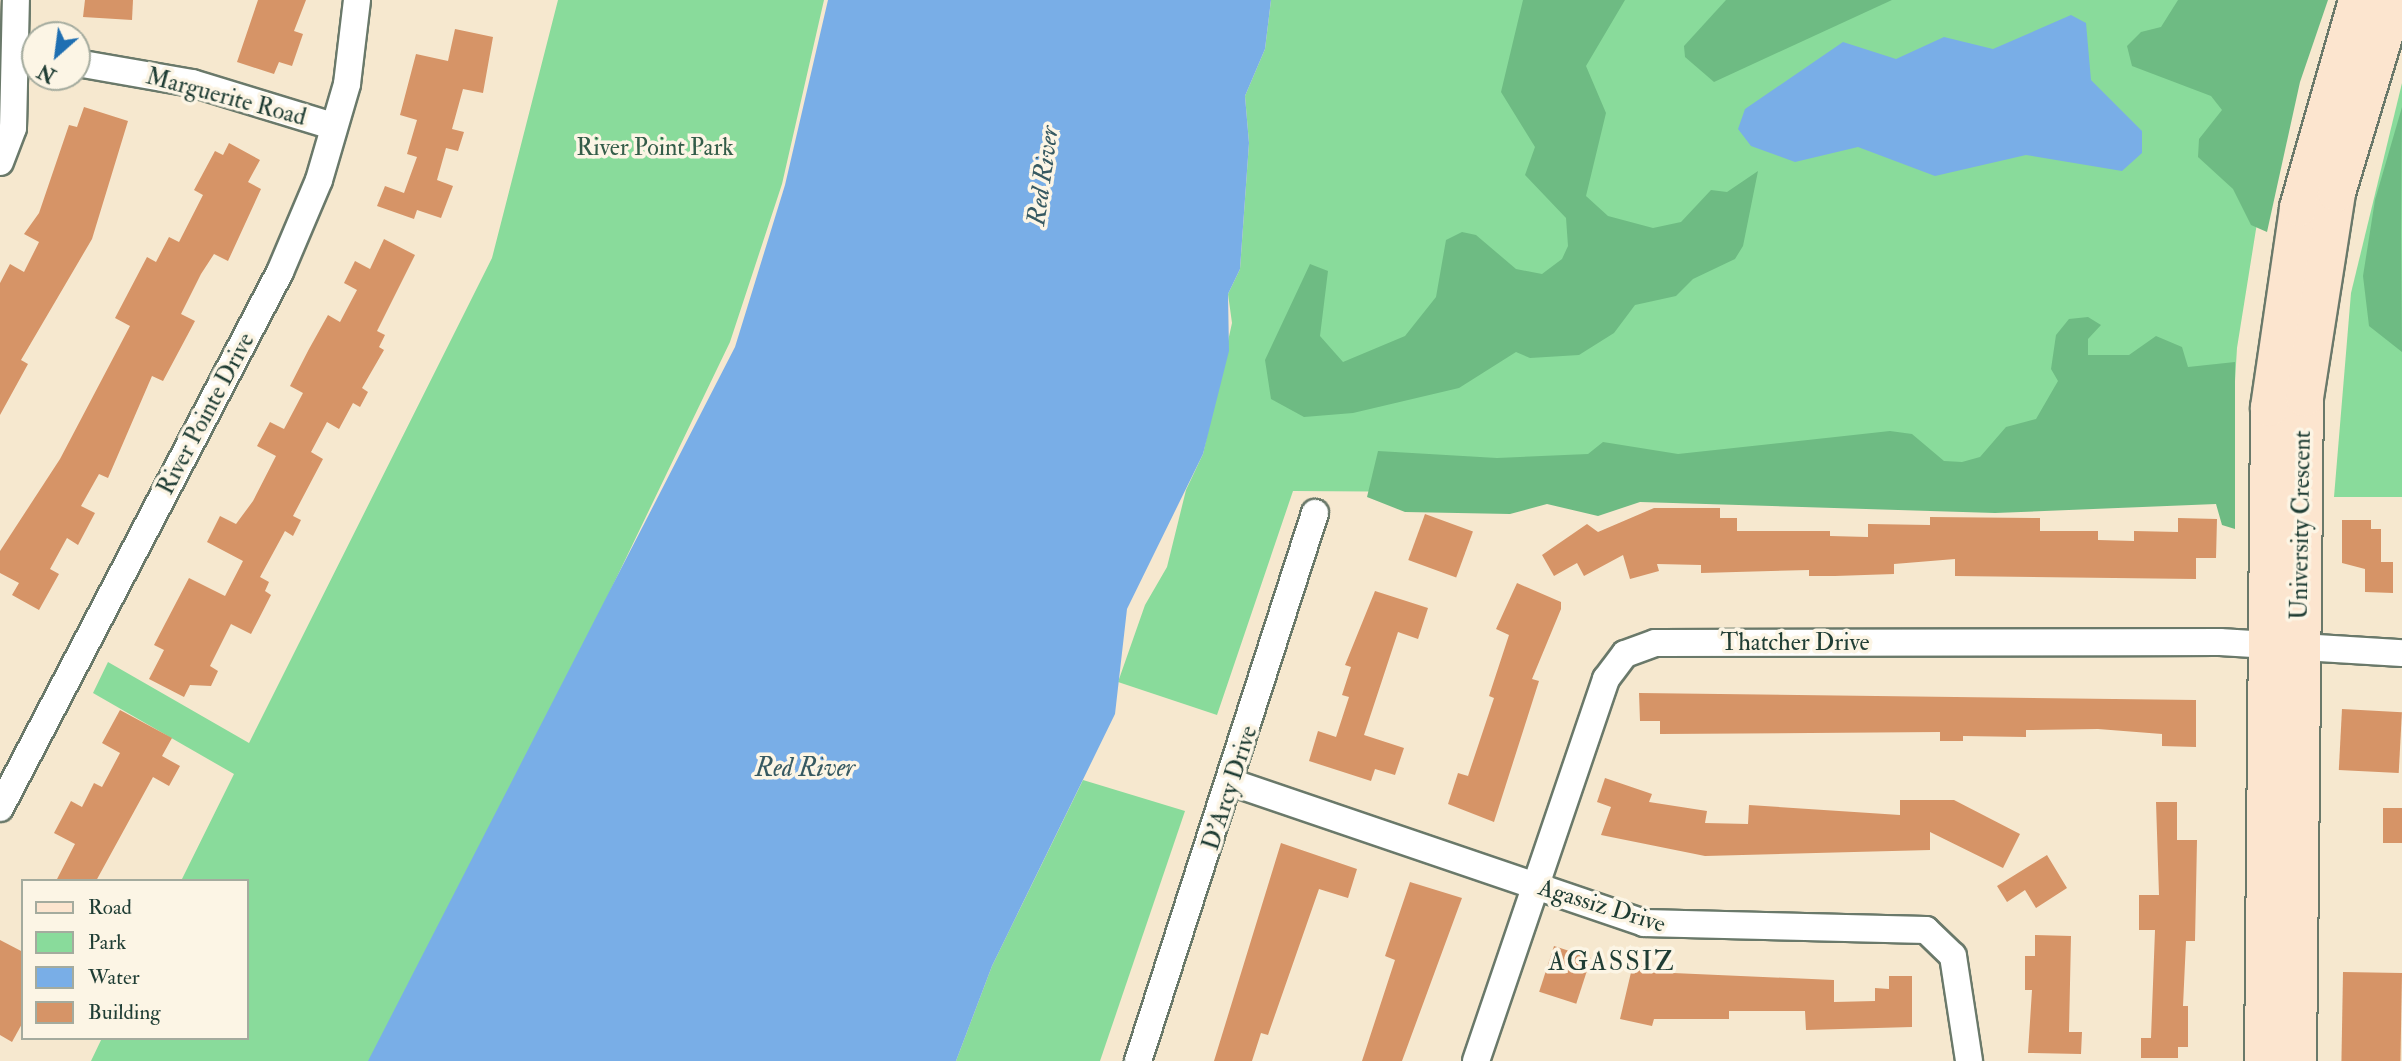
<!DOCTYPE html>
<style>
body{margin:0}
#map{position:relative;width:2402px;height:1061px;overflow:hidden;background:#f6e8cf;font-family:"IM FELL Double Pica",serif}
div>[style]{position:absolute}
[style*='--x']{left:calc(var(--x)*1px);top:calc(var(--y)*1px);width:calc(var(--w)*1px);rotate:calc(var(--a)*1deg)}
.green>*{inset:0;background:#89db9b}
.forest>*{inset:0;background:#6ebb83}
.water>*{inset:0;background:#79aee7}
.building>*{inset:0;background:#d69467;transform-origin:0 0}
.roads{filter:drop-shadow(2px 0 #6a796a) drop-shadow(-2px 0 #6a796a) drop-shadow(0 2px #6a796a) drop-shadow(0 -2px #6a796a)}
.minor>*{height:26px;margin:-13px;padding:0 13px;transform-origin:13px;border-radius:13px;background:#fff}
.secondary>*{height:37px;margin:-18.5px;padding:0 18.5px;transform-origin:18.5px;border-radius:18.5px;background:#fce5cf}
span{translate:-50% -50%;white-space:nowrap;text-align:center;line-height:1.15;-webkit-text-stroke:7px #fcf5e5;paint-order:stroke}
.street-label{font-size:24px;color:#1f3d34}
.park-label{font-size:24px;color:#345d49}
.water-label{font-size:26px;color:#365961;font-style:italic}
.neighbourhood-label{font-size:26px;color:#1f3d34;letter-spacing:2px}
.legend{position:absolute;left:21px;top:879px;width:228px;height:161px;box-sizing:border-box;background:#fcf5e5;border:2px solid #a4ab9e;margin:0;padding:9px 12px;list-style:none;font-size:21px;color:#1f3d34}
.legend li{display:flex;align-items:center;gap:14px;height:35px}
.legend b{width:35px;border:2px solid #a4ab9e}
.north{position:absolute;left:21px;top:21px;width:70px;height:70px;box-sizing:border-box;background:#fcf5e5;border:2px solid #a4ab9e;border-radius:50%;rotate:208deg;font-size:19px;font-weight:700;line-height:28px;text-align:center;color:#1f3d34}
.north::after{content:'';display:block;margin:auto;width:24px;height:32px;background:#1f6fb2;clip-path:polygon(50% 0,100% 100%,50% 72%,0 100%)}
</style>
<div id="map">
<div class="green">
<i style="clip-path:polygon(558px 0,824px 0,782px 184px,730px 342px,384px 1061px,91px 1061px,102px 1038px,247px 1038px,247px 881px,181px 881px,234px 774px,93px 693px,108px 662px,249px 743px,492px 258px)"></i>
<i style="clip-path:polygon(1271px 0,2317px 0,2261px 198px,2237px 348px,2228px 497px,1293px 491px,1217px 715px,1118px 682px,1145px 605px,1167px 567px,1186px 490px,1203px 454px,1232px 323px,1228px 294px,1240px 269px,1249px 143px,1245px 96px,1265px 49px)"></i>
<i style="clip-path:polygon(2402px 83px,2402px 497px,2334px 497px,2351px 293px)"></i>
<i style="clip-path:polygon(1083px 780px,1185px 811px,1100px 1061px,956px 1061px,992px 966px)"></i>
</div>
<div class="forest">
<i style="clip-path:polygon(1523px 0,1625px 0,1586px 66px,1606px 113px,1586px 196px,1608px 216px,1653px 228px,1681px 222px,1711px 190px,1727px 192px,1758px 171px,1743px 246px,1735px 259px,1693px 279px,1676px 296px,1635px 305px,1614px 333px,1579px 355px,1530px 358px,1516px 352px,1459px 388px,1353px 413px,1304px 417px,1271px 399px,1265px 360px,1310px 264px,1328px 271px,1320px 336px,1343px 362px,1405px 336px,1436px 297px,1446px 240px,1462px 232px,1476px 235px,1516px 269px,1542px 274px,1562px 259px,1568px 246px,1566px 218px,1525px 175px,1535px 147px,1501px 92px)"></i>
<i style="clip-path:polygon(1726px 0,1892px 0,1714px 82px,1685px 57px,1684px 46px)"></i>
<i style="clip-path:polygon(2178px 0,2328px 0,2300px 82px,2267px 232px,2251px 225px,2233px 189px,2198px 157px,2199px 139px,2222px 110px,2211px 96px,2132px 66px,2127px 46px,2141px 32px,2161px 27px)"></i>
<i style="clip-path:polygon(2402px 107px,2401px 234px,2402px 352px,2369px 326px,2363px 276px,2375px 200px)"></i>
<i style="clip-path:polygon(2088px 317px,2101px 325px,2088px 339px,2088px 355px,2129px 355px,2156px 336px,2182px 347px,2188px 367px,2235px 362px,2235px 529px,2222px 525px,2216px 504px,1995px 513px,1640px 502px,1598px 516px,1547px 504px,1510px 514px,1405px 512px,1367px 497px,1378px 451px,1497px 458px,1588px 454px,1603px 442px,1678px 454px,1890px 431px,1912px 434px,1944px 461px,1962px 462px,1980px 457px,2006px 427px,2036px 419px,2058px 381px,2051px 369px,2056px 335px,2069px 319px)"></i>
</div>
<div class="water">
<i style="clip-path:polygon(828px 0,1271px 0,1265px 49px,1245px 96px,1249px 143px,1240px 269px,1228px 294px,1229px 351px,1203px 454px,1127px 609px,1115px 714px,992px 966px,956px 1061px,368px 1061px,735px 347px,785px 185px)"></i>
<i style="clip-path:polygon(2071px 15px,2086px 23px,2091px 80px,2142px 131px,2142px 153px,2122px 171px,2026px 155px,1935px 176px,1858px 147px,1795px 162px,1751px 146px,1738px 129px,1745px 109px,1843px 42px,1896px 59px,1944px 37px,1993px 49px)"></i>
</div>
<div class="building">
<i style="clip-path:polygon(85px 0,133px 0,132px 20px,83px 17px)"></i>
<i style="clip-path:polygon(258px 0,306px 0,294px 31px,303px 34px,292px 66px,279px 62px,274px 74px,237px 62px)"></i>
<i style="clip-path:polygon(455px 29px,493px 37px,483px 93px,463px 89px,452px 129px,464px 132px,458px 151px,446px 148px,437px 180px,453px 186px,441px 218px,417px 210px,414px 219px,377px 206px,385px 186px,404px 193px,417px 157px,407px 154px,417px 120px,400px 115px,416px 54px,448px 61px)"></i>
<i style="clip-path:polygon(84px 107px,128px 121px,92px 239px,21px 360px,28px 364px,0 415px,0 283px,10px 264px,24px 272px,39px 242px,24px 234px,39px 213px,69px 125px,77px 127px)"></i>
<i style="clip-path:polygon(229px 143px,260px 160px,248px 182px,261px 189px,228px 261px,214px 254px,201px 274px,181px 314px,195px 321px,163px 381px,152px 376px,108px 478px,99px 474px,81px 506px,95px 513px,78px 545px,67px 538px,50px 569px,59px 574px,39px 610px,12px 595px,19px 583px,0 573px,0 551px,60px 459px,130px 326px,115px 318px,147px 257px,156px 262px,169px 237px,179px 242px,203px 195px,194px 190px,215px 151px,223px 155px)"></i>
<i style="clip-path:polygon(384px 239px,415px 255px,377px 331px,385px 335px,379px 347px,384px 350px,362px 388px,368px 392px,360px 407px,353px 403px,339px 429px,327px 422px,311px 452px,323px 459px,293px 516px,301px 520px,293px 536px,285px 531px,260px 577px,269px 582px,265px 591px,271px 595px,251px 634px,231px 624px,210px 666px,218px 671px,211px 686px,190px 685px,184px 697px,149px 679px,164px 650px,154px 645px,189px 578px,225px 596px,243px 561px,207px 542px,220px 516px,236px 524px,253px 501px,276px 456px,257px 446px,270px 422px,284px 429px,303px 393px,290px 386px,309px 349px,328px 315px,340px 322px,357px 290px,344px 283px,355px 261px,370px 269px)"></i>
<i style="clip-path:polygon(1654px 508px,1720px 508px,1720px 518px,1737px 518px,1737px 531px,1830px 531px,1830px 536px,1868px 537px,1868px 524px,1930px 525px,1930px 517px,2040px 518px,2040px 531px,2098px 531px,2098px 540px,2134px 541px,2134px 531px,2178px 532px,2178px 518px,2217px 519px,2216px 558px,2196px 558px,2196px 579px,1955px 576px,1955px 559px,1894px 564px,1894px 574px,1835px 576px,1809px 576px,1809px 570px,1701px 573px,1701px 565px,1657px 564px,1659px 571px,1630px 579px,1623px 555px,1584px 576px,1577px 563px,1554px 576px,1542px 555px,1587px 524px,1598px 532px)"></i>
<i style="left:1425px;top:514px;width:51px;height:49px;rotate:20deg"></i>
<i style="clip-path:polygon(2342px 520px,2371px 520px,2371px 529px,2381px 529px,2381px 562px,2393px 562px,2393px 593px,2365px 592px,2365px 569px,2342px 563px)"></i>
<i style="clip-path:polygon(1517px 583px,1561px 602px,1561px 609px,1532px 679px,1539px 681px,1494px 822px,1448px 804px,1458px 773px,1468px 776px,1494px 698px,1489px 696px,1509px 635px,1496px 629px)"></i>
<i style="clip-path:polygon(1375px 591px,1428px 608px,1418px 639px,1398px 632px,1364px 735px,1404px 748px,1395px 775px,1375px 769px,1371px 781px,1309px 761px,1318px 731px,1336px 737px,1349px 697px,1342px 695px,1351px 667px,1345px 665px)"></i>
<i style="clip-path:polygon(1639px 693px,2196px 700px,2196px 747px,2162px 746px,2162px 734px,2098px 729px,2026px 730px,2026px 737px,1963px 736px,1963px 741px,1940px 741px,1940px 732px,1660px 734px,1660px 721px,1640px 721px)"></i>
<i style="left:2342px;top:709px;width:60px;height:61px;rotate:3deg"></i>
<i style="clip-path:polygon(120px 710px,172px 738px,162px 756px,180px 766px,169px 786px,153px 777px,96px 881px,56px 881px,75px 844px,54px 833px,71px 801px,82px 807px,94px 783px,102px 787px,120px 753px,102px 743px)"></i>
<i style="clip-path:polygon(1605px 778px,1652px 794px,1649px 802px,1707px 811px,1705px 823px,1748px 824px,1749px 805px,1900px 815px,1900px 800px,1954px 800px,2020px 834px,2003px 868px,1930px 832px,1930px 850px,1705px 856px,1601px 835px,1611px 807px,1597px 802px)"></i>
<i style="clip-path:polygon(2156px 802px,2177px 802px,2177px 840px,2197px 840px,2195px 941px,2186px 941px,2183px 1006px,2188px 1006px,2188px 1047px,2178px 1047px,2178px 1058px,2141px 1058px,2141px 1038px,2151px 1038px,2155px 930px,2139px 930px,2139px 895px,2159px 895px)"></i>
<i style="left:2383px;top:808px;width:19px;height:35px"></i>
<i style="clip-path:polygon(1281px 843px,1357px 869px,1348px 898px,1319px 889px,1268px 1035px,1261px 1033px,1252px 1061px,1214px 1061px)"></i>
<i style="clip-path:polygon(2047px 855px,2067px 888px,2036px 908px,2025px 890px,2007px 902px,1997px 886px)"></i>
<i style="clip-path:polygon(1410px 882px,1462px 898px,1402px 1061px,1362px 1061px,1395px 960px,1385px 956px)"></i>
<i style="clip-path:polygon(2035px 935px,2071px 936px,2069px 1032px,2082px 1032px,2081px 1054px,2028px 1053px,2032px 990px,2025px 990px,2025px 956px,2035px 956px)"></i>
<i style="clip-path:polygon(0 940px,23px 952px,23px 1022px,12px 1042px,0 1035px)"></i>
<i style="left:1554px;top:946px;width:39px;height:48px;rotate:18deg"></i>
<i style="clip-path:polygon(1633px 964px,1673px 973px,1834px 980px,1834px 1002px,1875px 1001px,1875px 988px,1889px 989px,1889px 976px,1912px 976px,1912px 1027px,1806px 1030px,1805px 1011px,1729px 1011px,1729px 1019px,1654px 1019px,1652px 1026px,1620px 1019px)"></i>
<i style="left:2343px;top:972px;width:59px;height:89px;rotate:1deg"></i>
</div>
<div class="roads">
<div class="minor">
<i style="--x:77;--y:63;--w:117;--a:9.9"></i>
<i style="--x:192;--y:83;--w:147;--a:17"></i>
<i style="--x:0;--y:162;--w:36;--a:-69"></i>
<i style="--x:13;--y:128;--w:128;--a:-88.7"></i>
<i style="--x:1233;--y:783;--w:434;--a:18.8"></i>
<i style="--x:1644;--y:923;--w:282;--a:1.4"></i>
<i style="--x:1926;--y:930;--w:37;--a:44"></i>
<i style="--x:1953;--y:956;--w:106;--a:81.3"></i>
<i style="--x:0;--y:808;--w:605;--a:-62.42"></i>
<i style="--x:280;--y:272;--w:100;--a:-67"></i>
<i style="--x:319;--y:180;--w:100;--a:-73.7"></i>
<i style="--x:347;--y:84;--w:85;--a:-83.2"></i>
<i style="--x:1138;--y:1061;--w:576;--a:-72.1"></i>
<i style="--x:1476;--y:1061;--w:404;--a:-71.2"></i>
<i style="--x:1606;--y:679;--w:31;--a:-53"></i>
<i style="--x:1625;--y:654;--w:32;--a:-20"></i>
<i style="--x:1655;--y:643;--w:565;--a:-0.1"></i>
<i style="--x:2220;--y:642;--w:182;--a:3.5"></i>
</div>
<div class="secondary">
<i style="--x:2263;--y:1061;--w:654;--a:-89.47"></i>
<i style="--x:2269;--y:407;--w:202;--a:-81.7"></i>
<i style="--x:2298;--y:207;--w:215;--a:-74.1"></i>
<i style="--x:2297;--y:1061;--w:664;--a:-89.4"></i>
<i style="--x:2304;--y:397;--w:207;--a:-81.1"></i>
<i style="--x:2336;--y:192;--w:201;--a:-73.2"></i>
</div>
</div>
<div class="street-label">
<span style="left:226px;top:97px;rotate:15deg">Marguerite Road</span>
<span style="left:206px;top:414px;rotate:-62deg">River Pointe Drive</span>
<span style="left:2301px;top:525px;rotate:-89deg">University Crescent</span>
<span style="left:1795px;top:643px">Thatcher Drive</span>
<span style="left:1230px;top:788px;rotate:-72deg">D'Arcy Drive</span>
<span style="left:1602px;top:906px;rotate:17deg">Agassiz Drive</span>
</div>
<div class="park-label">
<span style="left:655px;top:148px">River Point Park</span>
</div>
<div class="water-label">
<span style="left:1044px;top:176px;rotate:-82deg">Red River</span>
<span style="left:805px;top:769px">Red River</span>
</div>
<div class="neighbourhood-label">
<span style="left:1612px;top:963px">AGASSIZ</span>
</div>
<ul class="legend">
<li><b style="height:9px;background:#fce5cf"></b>Road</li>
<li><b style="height:19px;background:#89db9b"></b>Park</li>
<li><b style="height:19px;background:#79aee7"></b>Water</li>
<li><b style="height:19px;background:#d69467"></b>Building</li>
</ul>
<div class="north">N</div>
</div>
